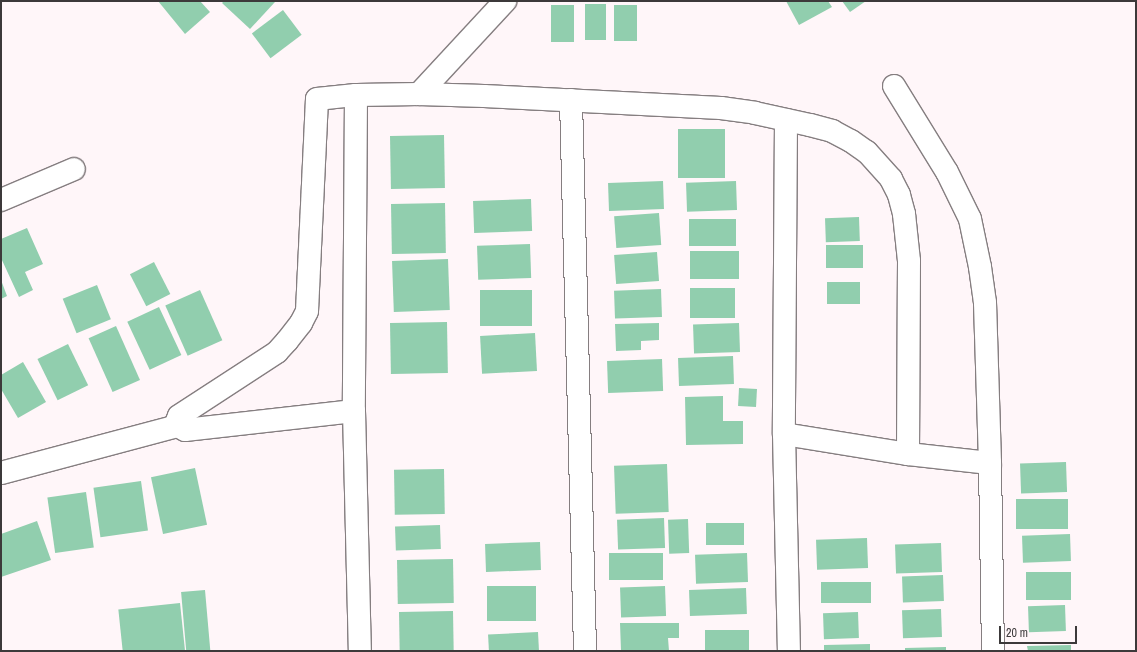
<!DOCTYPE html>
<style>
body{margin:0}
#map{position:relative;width:1137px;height:652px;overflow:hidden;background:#fff6f9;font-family:"Archivo Narrow",sans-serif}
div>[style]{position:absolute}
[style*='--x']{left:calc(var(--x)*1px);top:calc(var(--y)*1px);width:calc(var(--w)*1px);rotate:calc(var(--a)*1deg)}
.building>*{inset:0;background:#91ceae;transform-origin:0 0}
.roads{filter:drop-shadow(1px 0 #857e80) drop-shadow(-1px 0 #857e80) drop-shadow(0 1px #857e80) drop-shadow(0 -1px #857e80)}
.street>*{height:22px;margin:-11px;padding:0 11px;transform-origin:11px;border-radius:11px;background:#fff}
span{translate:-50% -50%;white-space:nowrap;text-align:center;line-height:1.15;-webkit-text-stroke:3px #fff6f9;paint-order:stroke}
.frame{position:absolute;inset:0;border:2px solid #3c393a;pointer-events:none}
.scale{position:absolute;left:999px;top:626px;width:78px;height:18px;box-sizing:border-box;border:2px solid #3c393a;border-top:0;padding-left:5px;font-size:12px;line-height:14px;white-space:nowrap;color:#3c393a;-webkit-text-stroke:3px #fff6f9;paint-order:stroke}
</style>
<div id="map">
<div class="building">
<i style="clip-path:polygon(158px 1px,200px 1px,210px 12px,185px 34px)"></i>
<i style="clip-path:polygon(224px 1px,273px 1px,275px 2px,250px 29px,222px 3px)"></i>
<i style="clip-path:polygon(786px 1px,828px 1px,832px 7px,799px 25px)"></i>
<i style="clip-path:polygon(842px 1px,866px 1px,850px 12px)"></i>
<i style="left:585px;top:4px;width:21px;height:36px"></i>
<i style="left:551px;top:5px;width:23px;height:37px"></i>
<i style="left:614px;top:5px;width:23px;height:36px"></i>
<i style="left:283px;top:10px;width:31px;height:39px;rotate:53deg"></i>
<i style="left:725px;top:129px;width:49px;height:47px;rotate:90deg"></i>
<i style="left:444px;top:135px;width:53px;height:54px;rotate:89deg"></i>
<i style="left:663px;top:181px;width:28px;height:55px;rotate:88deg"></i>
<i style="left:736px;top:181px;width:29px;height:50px;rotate:88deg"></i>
<i style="left:531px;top:199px;width:32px;height:58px;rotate:88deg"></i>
<i style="left:445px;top:203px;width:50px;height:54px;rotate:89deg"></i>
<i style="left:659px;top:213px;width:32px;height:45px;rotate:86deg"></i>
<i style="left:859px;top:217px;width:24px;height:34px;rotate:88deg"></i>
<i style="left:736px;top:219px;width:27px;height:47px;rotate:90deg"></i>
<i style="clip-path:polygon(27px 228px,43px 264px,25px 272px,33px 290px,19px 297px,1px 258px,1px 239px)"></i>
<i style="left:530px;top:244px;width:34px;height:53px;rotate:88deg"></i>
<i style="left:826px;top:245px;width:37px;height:23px"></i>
<i style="left:690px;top:251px;width:49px;height:28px"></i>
<i style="left:657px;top:252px;width:29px;height:43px;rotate:86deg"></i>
<i style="left:448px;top:259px;width:51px;height:56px;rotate:88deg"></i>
<i style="left:154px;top:262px;width:36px;height:27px;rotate:63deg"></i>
<i style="clip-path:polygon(1px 280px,7px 296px,1px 299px)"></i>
<i style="left:827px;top:282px;width:33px;height:22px"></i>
<i style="left:97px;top:285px;width:37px;height:37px;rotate:68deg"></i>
<i style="left:690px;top:288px;width:45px;height:30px"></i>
<i style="left:661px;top:289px;width:28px;height:47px;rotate:88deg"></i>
<i style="left:200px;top:290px;width:55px;height:38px;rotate:66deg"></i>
<i style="left:480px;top:290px;width:52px;height:36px"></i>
<i style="left:159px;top:307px;width:53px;height:35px;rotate:65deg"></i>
<i style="left:447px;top:322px;width:51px;height:57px;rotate:89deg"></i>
<i style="clip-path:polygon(659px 323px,659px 340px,641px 341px,641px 350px,616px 351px,615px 324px)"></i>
<i style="left:739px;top:323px;width:29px;height:46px;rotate:88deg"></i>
<i style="left:116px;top:326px;width:59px;height:30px;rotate:66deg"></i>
<i style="left:535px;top:333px;width:38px;height:55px;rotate:87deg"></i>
<i style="left:68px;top:344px;width:46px;height:34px;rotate:64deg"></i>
<i style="left:733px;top:356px;width:28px;height:55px;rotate:88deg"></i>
<i style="left:662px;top:359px;width:32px;height:55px;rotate:88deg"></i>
<i style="clip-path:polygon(23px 362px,46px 402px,18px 418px,1px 389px,1px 375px)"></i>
<i style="left:739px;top:388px;width:18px;height:18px;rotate:3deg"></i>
<i style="clip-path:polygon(723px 396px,723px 421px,743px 421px,743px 444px,686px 445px,685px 397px)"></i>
<i style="left:1066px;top:462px;width:30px;height:46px;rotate:88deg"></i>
<i style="left:667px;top:464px;width:48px;height:53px;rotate:88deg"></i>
<i style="left:195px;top:468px;width:58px;height:45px;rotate:78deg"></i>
<i style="left:444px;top:469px;width:45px;height:50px;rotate:89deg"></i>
<i style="left:141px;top:481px;width:50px;height:48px;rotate:82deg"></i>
<i style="left:86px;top:492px;width:56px;height:39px;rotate:82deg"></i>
<i style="left:1068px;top:499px;width:30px;height:52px;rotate:90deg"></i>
<i style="left:664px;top:518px;width:30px;height:47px;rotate:88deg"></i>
<i style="left:688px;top:519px;width:34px;height:20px;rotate:88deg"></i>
<i style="clip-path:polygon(37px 521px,51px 560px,1px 577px,1px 534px)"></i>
<i style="left:706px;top:523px;width:38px;height:22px"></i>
<i style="left:440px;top:525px;width:24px;height:45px;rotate:88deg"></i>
<i style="left:1070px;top:534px;width:27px;height:48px;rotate:88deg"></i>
<i style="left:867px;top:538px;width:30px;height:51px;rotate:88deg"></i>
<i style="left:540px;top:542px;width:28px;height:55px;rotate:88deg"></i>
<i style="left:941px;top:543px;width:29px;height:46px;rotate:88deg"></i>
<i style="left:663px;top:553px;width:27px;height:54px;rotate:90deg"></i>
<i style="left:747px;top:553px;width:29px;height:52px;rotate:88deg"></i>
<i style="left:453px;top:559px;width:44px;height:56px;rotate:89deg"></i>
<i style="left:1026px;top:572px;width:45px;height:28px"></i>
<i style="left:943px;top:575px;width:26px;height:41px;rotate:88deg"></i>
<i style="left:871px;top:582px;width:21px;height:50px;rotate:90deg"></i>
<i style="left:487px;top:586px;width:49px;height:35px"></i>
<i style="left:665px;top:586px;width:30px;height:45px;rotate:88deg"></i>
<i style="left:746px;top:588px;width:26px;height:57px;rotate:88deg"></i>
<i style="left:205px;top:590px;width:61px;height:24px;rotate:85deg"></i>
<i style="left:180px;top:603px;width:48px;height:62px;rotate:84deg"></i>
<i style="left:1065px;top:605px;width:26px;height:37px;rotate:88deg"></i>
<i style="left:941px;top:609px;width:28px;height:39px;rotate:88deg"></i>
<i style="left:453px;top:611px;width:40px;height:54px;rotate:89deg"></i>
<i style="left:858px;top:612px;width:26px;height:35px;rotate:88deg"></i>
<i style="clip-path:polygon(620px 623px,679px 623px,679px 638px,668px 638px,669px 651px,621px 651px)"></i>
<i style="left:749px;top:630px;width:21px;height:44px;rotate:90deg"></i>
<i style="left:538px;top:632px;width:19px;height:50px;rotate:87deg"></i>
<i style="clip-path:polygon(870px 644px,870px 651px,824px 651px,824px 645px)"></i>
<i style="clip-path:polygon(1071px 645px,1071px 651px,1028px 651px,1027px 646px)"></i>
<i style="clip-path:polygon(946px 647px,946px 651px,905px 651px,905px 648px)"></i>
</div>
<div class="roads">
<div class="street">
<i style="--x:894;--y:86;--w:101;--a:58.4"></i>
<i style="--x:947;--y:172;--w:52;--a:63.9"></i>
<i style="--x:970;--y:219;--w:49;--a:78.2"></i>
<i style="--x:980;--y:267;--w:36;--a:82"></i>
<i style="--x:985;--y:303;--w:160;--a:88.2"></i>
<i style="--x:419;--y:94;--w:127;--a:-47.2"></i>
<i style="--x:356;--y:95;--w:316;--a:90.4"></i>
<i style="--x:354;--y:411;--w:240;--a:88.6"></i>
<i style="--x:571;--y:100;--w:551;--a:88.54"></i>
<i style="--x:786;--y:120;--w:314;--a:90.4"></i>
<i style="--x:784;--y:434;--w:217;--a:88.7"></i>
<i style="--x:1;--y:200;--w:79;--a:-23"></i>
<i style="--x:178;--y:426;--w:8;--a:30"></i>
<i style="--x:185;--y:430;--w:170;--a:-6.4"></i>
<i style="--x:784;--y:434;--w:126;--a:9.2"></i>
<i style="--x:908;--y:454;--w:82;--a:6.3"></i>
<i style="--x:990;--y:463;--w:188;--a:89.1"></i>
<i style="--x:1;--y:473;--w:183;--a:-14.9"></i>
<i style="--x:178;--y:426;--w:5;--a:-101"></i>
<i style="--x:177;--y:421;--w:5;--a:-68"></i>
<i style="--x:179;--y:416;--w:117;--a:-33.1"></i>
<i style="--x:277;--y:352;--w:15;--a:-48"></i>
<i style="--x:287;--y:341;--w:23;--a:-52"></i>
<i style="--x:301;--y:323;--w:13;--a:-63"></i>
<i style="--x:307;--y:311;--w:212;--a:-87.3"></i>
<i style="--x:317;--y:99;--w:39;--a:-6"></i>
<i style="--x:356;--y:95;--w:63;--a:-0.9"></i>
<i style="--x:419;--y:94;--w:65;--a:1.8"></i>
<i style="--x:484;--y:96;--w:237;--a:2.9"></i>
<i style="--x:721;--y:108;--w:34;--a:8"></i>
<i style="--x:755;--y:113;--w:56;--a:12.3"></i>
<i style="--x:810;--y:125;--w:23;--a:15"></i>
<i style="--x:832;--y:131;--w:21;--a:28"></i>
<i style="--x:851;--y:141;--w:19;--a:35"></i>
<i style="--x:867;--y:152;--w:36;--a:48"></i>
<i style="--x:891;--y:179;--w:18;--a:63"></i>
<i style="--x:899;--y:195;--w:20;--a:75"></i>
<i style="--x:904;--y:214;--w:47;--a:83.9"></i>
<i style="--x:909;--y:261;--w:193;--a:90.3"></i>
</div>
</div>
<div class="frame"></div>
<div class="scale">20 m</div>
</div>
